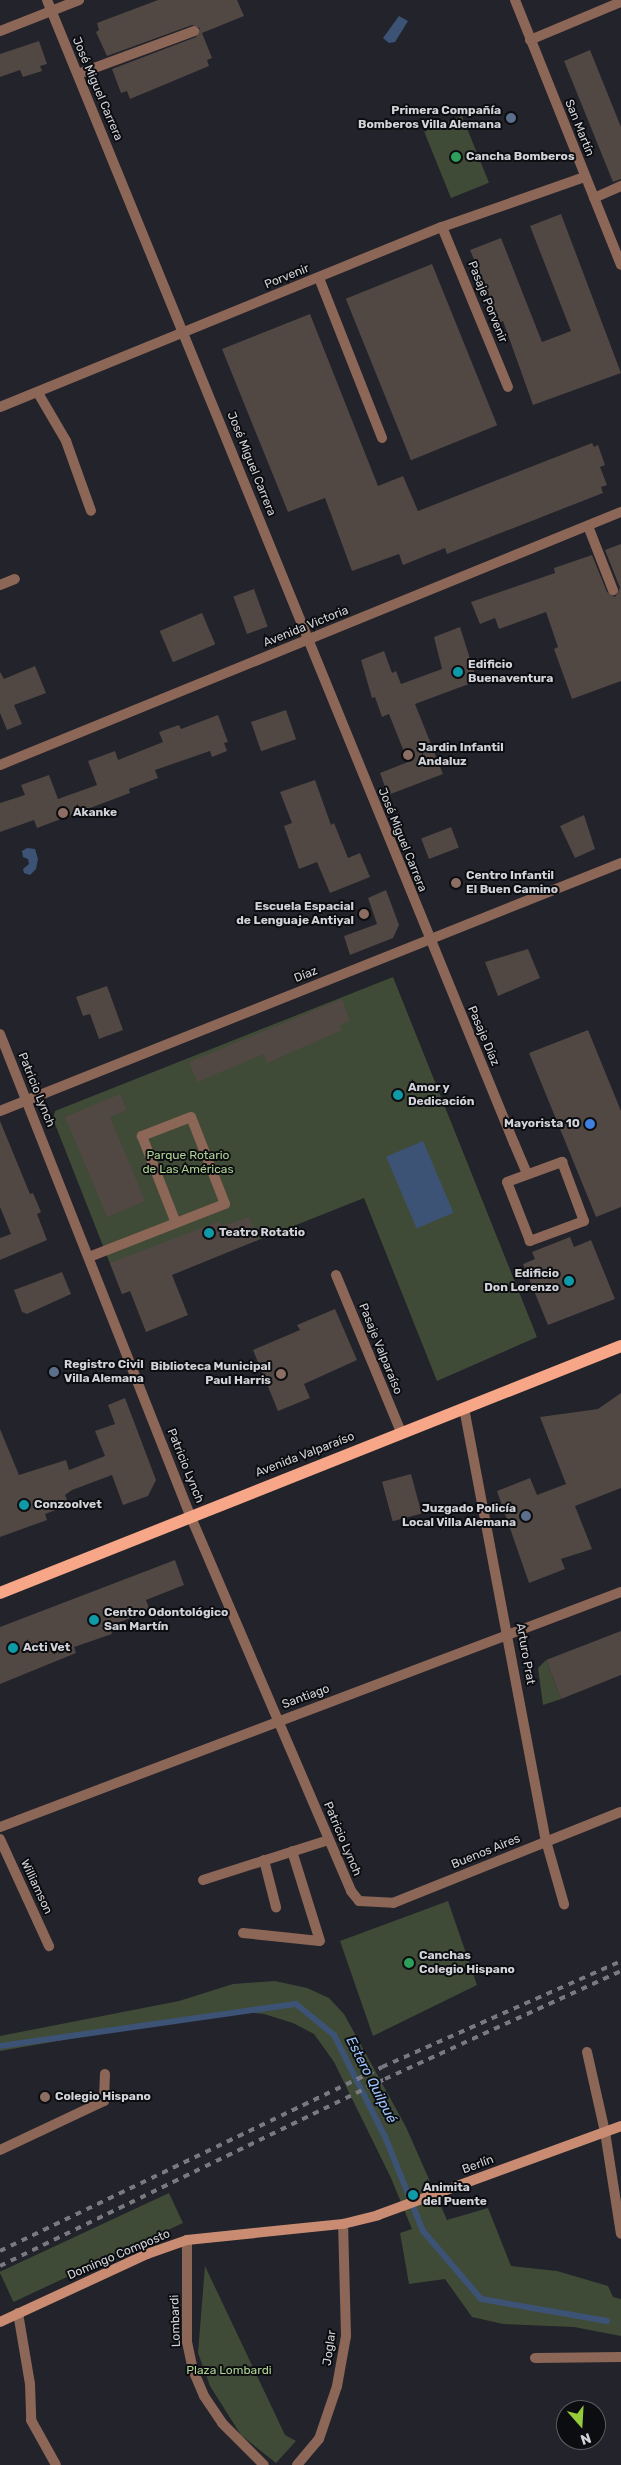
<!DOCTYPE html>
<meta charset="utf-8">
<style>
body{margin:0}
#map{position:relative;width:621px;height:2465px;overflow:hidden;background:#22232b;font-family:Rubik,sans-serif}
div>[style]{position:absolute}
[style*='--x']{left:calc(var(--x)*1px);top:calc(var(--y)*1px);width:calc(var(--w)*1px);rotate:calc(var(--a)*1deg)}
.green>*{inset:0;background:#3f4b36;transform-origin:0 0}
.water>*{inset:0;background:#3d5376;transform-origin:0 0}
.stream>*{height:6px;margin:-3px;padding:0 3px;transform-origin:3px;border-radius:3px;background:#3d5376}
.building>*{inset:0;background:#514743;transform-origin:0 0}
.service>*{height:10px;margin:-5px;padding:0 5px;transform-origin:5px;border-radius:5px;background:#8c6656}
.minor>*{height:10px;margin:-5px;padding:0 5px;transform-origin:5px;border-radius:5px;background:#8c6656}
.tertiary>*{height:10px;margin:-5px;padding:0 5px;transform-origin:5px;border-radius:5px;background:#8c6656}
.secondary>*{height:10px;margin:-5px;padding:0 5px;transform-origin:5px;border-radius:5px;background:#c98b72}
.primary>*{height:12px;margin:-6px;padding:0 6px;transform-origin:6px;border-radius:6px;background:#f7a787}
.rail>*{height:4px;margin-top:-2px;transform-origin:0;background:repeating-linear-gradient(90deg,#797a80 0 6px,transparent 0 12px)}
.dots>*{width:14px;height:14px;translate:-50% -50%;box-sizing:border-box;border:2px solid #0c0d10;border-radius:50%}
span{translate:-50% -50%;white-space:nowrap;text-align:center;line-height:1.15;-webkit-text-stroke:4px #0c0d10;paint-order:stroke}
.street-label{font-size:12px;color:#d2d3d8}
.poi-label{font-size:12px;color:#d2d3d8;font-weight:700}
.right{translate:-100% -50%;text-align:right}
.left{translate:0 -50%;text-align:left}
.park-label{font-size:12px;color:#aed293}
.water-label{font-size:14px;color:#9dc4fe;font-style:italic}
.north{position:absolute;left:556px;top:2400px;width:50px;height:50px;box-sizing:border-box;background:#0c0d10;border:1px solid #5b5c60;border-radius:50%;rotate:161deg;font-size:14px;font-weight:700;line-height:20px;text-align:center;color:#d2d3d8}
.north::after{content:'';display:block;margin:auto;width:18px;height:22px;background:#96cc39;clip-path:polygon(50% 0,100% 100%,50% 72%,0 100%)}
</style>
<div id="map">
<div class="green">
<i style="left:462px;top:116px;width:72px;height:41px;rotate:68deg"></i>
<i style="clip-path:polygon(393px 977px,537px 1337px,437px 1381px,364px 1198px,122px 1294px,53px 1119px,55px 1111px)"></i>
<i style="clip-path:polygon(546px 1660px,561px 1699px,543px 1705px,538px 1668px)"></i>
<i style="clip-path:polygon(448px 1901px,477px 1985px,373px 2036px,340px 1941px)"></i>
<i style="clip-path:polygon(275px 1981px,307px 1988px,329px 1998px,344px 2014px,406px 2127px,447px 2220px,488px 2208px,511px 2266px,557px 2271px,608px 2286px,613px 2297px,621px 2299px,621px 2336px,574px 2327px,503px 2324px,472px 2317px,445px 2279px,409px 2284px,400px 2233px,412px 2229px,391px 2178px,334px 2062px,314px 2034px,293px 2023px,264px 2014px,231px 2011px,0 2051px,0 2036px,179px 2001px,233px 1984px)"></i>
<i style="left:169px;top:2193px;width:33px;height:187px;rotate:65deg"></i>
<i style="clip-path:polygon(205px 2266px,285px 2435px,296px 2441px,276px 2463px,241px 2435px,210px 2386px,198px 2353px)"></i>
</div>
<div class="water">
<i style="clip-path:polygon(399px 16px,408px 21px,395px 42px,389px 43px,383px 38px)"></i>
<i style="clip-path:polygon(27px 848px,35px 849px,38px 859px,36px 869px,30px 875px,24px 873px,23px 869px,29px 864px,28px 859px,23px 857px,22px 851px)"></i>
<i style="left:423px;top:1141px;width:78px;height:40px;rotate:67deg"></i>
</div>
<div class="stream">
<i style="--x:0;--y:2046;--w:299;--a:-8.1"></i>
<i style="--x:296;--y:2004;--w:49;--a:39.2"></i>
<i style="--x:334;--y:2035;--w:116;--a:63.4"></i>
<i style="--x:386;--y:2139;--w:99;--a:68.1"></i>
<i style="--x:423;--y:2231;--w:89;--a:49.5"></i>
<i style="--x:481;--y:2299;--w:128;--a:9.9"></i>
</div>
<div class="building">
<i style="clip-path:polygon(158px 0,237px 0,244px 16px,202px 33px,212px 58px,207px 60px,209px 66px,130px 99px,127px 91px,121px 93px,112px 69px,196px 37px,200px 28px,192px 25px,107px 56px,96px 32px,99px 30px,97px 23px)"></i>
<i style="clip-path:polygon(39px 41px,47px 64px,40px 66px,42px 71px,23px 77px,20px 70px,0 77px,0 54px)"></i>
<i style="clip-path:polygon(590px 50px,621px 127px,621px 179px,613px 182px,564px 61px)"></i>
<i style="clip-path:polygon(561px 214px,621px 373px,533px 405px,503px 321px,500px 322px,470px 250px,501px 238px,542px 342px,571px 331px,530px 226px)"></i>
<i style="left:432px;top:264px;width:174px;height:93px;rotate:68deg"></i>
<i style="clip-path:polygon(310px 314px,378px 486px,403px 476px,418px 511px,592px 443px,594px 447px,598px 445px,605px 465px,600px 467px,607px 485px,601px 487px,603px 493px,447px 554px,445px 548px,403px 565px,399px 554px,352px 571px,325px 498px,288px 512px,222px 349px)"></i>
<i style="clip-path:polygon(621px 544px,621px 681px,572px 699px,554px 649px,558px 647px,546px 612px,499px 629px,495px 618px,480px 624px,471px 602px,555px 573px,554px 568px,592px 555px,607px 592px,615px 597px,620px 588px,605px 550px)"></i>
<i style="left:254px;top:589px;width:40px;height:22px;rotate:70deg"></i>
<i style="left:202px;top:613px;width:34px;height:46px;rotate:67deg"></i>
<i style="clip-path:polygon(460px 627px,477px 681px,415px 704px,443px 774px,388px 795px,380px 773px,408px 762px,389px 714px,382px 717px,375px 697px,372px 698px,361px 660px,384px 651px,392px 673px,396px 671px,401px 684px,442px 669px,434px 637px)"></i>
<i style="clip-path:polygon(35px 666px,46px 693px,14px 705px,22px 724px,7px 730px,0 713px,0 672px,4px 679px)"></i>
<i style="left:286px;top:710px;width:31px;height:37px;rotate:71deg"></i>
<i style="clip-path:polygon(218px 715px,228px 742px,224px 743px,227px 751px,212px 757px,210px 751px,155px 770px,158px 778px,129px 789px,130px 793px,37px 828px,34px 820px,0 832px,0 803px,25px 795px,21px 785px,49px 775px,58px 799px,97px 785px,88px 761px,115px 751px,118px 760px,163px 742px,159px 732px,179px 725px,181px 729px)"></i>
<i style="clip-path:polygon(315px 780px,331px 825px,334px 823px,348px 858px,360px 853px,370px 877px,330px 893px,317px 862px,299px 869px,284px 826px,292px 823px,280px 792px)"></i>
<i style="clip-path:polygon(584px 815px,595px 849px,575px 858px,560px 826px)"></i>
<i style="left:451px;top:827px;width:22px;height:32px;rotate:69deg"></i>
<i style="clip-path:polygon(386px 890px,399px 925px,393px 938px,350px 955px,344px 936px,377px 924px,368px 898px)"></i>
<i style="clip-path:polygon(528px 949px,540px 978px,498px 996px,485px 962px)"></i>
<i style="clip-path:polygon(107px 986px,123px 1030px,99px 1039px,90px 1014px,83px 1016px,76px 997px)"></i>
<i style="clip-path:polygon(342px 999px,350px 1021px,340px 1025px,342px 1030px,267px 1063px,264px 1054px,197px 1082px,189px 1062px)"></i>
<i style="clip-path:polygon(588px 1030px,621px 1111px,621px 1207px,596px 1217px,529px 1053px)"></i>
<i style="clip-path:polygon(120px 1094px,127px 1110px,110px 1117px,145px 1201px,107px 1217px,65px 1117px)"></i>
<i style="clip-path:polygon(0 1121px,30px 1194px,33px 1193px,41px 1212px,37px 1214px,47px 1240px,0 1260px,0 1238px,11px 1234px,0 1207px)"></i>
<i style="clip-path:polygon(249px 1217px,258px 1240px,172px 1275px,188px 1315px,146px 1332px,130px 1291px,122px 1294px,110px 1263px,220px 1221px,222px 1226px)"></i>
<i style="clip-path:polygon(570px 1237px,574px 1247px,591px 1240px,615px 1299px,548px 1325px,523px 1264px,535px 1259px,532px 1252px)"></i>
<i style="clip-path:polygon(62px 1272px,71px 1294px,27px 1314px,22px 1312px,14px 1290px)"></i>
<i style="clip-path:polygon(335px 1309px,357px 1360px,304px 1384px,310px 1398px,278px 1411px,253px 1350px,300px 1330px,297px 1325px)"></i>
<i style="clip-path:polygon(621px 1393px,621px 1488px,575px 1506px,592px 1549px,561px 1559px,565px 1569px,529px 1583px,497px 1491px,530px 1478px,537px 1495px,566px 1484px,540px 1417px,598px 1409px)"></i>
<i style="clip-path:polygon(125px 1398px,156px 1480px,148px 1496px,123px 1505px,112px 1475px,72px 1490px,65px 1495px,69px 1505px,45px 1514px,47px 1520px,0 1537px,0 1429px,19px 1475px,66px 1460px,69px 1470px,105px 1456px,95px 1431px,115px 1424px,108px 1405px)"></i>
<i style="left:411px;top:1474px;width:41px;height:30px;rotate:75deg"></i>
<i style="clip-path:polygon(175px 1560px,184px 1585px,146px 1600px,150px 1611px,114px 1624px,110px 1628px,112px 1634px,74px 1647px,76px 1653px,0 1684px,0 1627px)"></i>
<i style="clip-path:polygon(621px 1631px,621px 1675px,561px 1699px,546px 1660px)"></i>
</div>
<div class="service">
<i style="--x:588;--y:526;--w:69;--a:68.7"></i>
<i style="--x:514;--y:1143;--w:33;--a:67"></i>
<i style="--x:562;--y:1162;--w:63;--a:69.6"></i>
<i style="--x:584;--y:1221;--w:58;--a:159.7"></i>
<i style="--x:530;--y:1241;--w:63;--a:-111.3"></i>
<i style="--x:507;--y:1182;--w:59;--a:-20"></i>
<i style="--x:89;--y:1257;--w:146;--a:-21.3"></i>
<i style="--x:225;--y:1204;--w:93;--a:-111.3"></i>
<i style="--x:191;--y:1117;--w:53;--a:158.8"></i>
<i style="--x:142;--y:1136;--w:93;--a:68.7"></i>
<i style="--x:264;--y:1860;--w:49;--a:75.7"></i>
<i style="--x:203;--y:1880;--w:131;--a:-17.7"></i>
<i style="--x:243;--y:1933;--w:77;--a:5.9"></i>
<i style="--x:320;--y:1941;--w:94;--a:-107.3"></i>
</div>
<div class="minor">
<i style="--x:47;--y:0;--w:1235;--a:67.78"></i>
<i style="--x:515;--y:0;--w:285;--a:68.2"></i>
<i style="--x:0;--y:31;--w:85;--a:-21.4"></i>
<i style="--x:530;--y:40;--w:99;--a:-22.7"></i>
<i style="--x:78;--y:74;--w:124;--a:-20.3"></i>
<i style="--x:594;--y:198;--w:30;--a:-24"></i>
<i style="--x:442;--y:227;--w:173;--a:67.6"></i>
<i style="--x:319;--y:278;--w:172;--a:68.5"></i>
<i style="--x:38;--y:393;--w:56;--a:59.7"></i>
<i style="--x:66;--y:441;--w:74;--a:70.3"></i>
<i style="--x:0;--y:407;--w:477;--a:-22.2"></i>
<i style="--x:442;--y:227;--w:151;--a:-19.3"></i>
<i style="--x:0;--y:585;--w:16;--a:-22"></i>
<i style="--x:336;--y:1275;--w:170;--a:67.5"></i>
<i style="--x:464;--y:1408;--w:441;--a:79.3"></i>
<i style="--x:546;--y:1841;--w:66;--a:74.1"></i>
<i style="--x:0;--y:1839;--w:118;--a:65.4"></i>
<i style="--x:587;--y:2052;--w:82;--a:77.3"></i>
<i style="--x:605;--y:2132;--w:103;--a:81.1"></i>
<i style="--x:0;--y:2150;--w:115;--a:-25.2"></i>
<i style="--x:104;--y:2101;--w:27;--a:-88"></i>
<i style="--x:187;--y:2240;--w:102;--a:90"></i>
<i style="--x:187;--y:2342;--w:29;--a:78"></i>
<i style="--x:193;--y:2370;--w:28;--a:67"></i>
<i style="--x:204;--y:2396;--w:32;--a:56"></i>
<i style="--x:222;--y:2423;--w:59;--a:45"></i>
<i style="--x:18;--y:2313;--w:72;--a:80.4"></i>
<i style="--x:30;--y:2384;--w:36;--a:88"></i>
<i style="--x:31;--y:2420;--w:51;--a:60.9"></i>
<i style="--x:535;--y:2358;--w:86;--a:-0.7"></i>
<i style="--x:297;--y:2465;--w:34;--a:-50"></i>
<i style="--x:319;--y:2439;--w:56;--a:-71.2"></i>
<i style="--x:337;--y:2386;--w:51;--a:-79.8"></i>
<i style="--x:346;--y:2336;--w:112;--a:-91.5"></i>
</div>
<div class="tertiary">
<i style="--x:0;--y:765;--w:671;--a:-22.17"></i>
<i style="--x:0;--y:1034;--w:517;--a:68.45"></i>
<i style="--x:190;--y:1515;--w:409;--a:66.8"></i>
<i style="--x:351;--y:1891;--w:13;--a:51"></i>
<i style="--x:359;--y:1901;--w:34;--a:3"></i>
<i style="--x:393;--y:1903;--w:245;--a:-21.8"></i>
<i style="--x:0;--y:1111;--w:669;--a:-21.77"></i>
<i style="--x:0;--y:1827;--w:664;--a:-20.73"></i>
</div>
<div class="secondary">
<i style="--x:0;--y:2322;--w:162;--a:-24.8"></i>
<i style="--x:147;--y:2254;--w:42;--a:-19.3"></i>
<i style="--x:187;--y:2240;--w:157;--a:-5.9"></i>
<i style="--x:343;--y:2224;--w:36;--a:-14"></i>
<i style="--x:378;--y:2215;--w:259;--a:-20.1"></i>
</div>
<div class="primary">
<i style="--x:0;--y:1593;--w:668;--a:-21.69"></i>
</div>
<div class="rail">
<i style="--x:0;--y:2251;--w:424;--a:-25.7"></i>
<i style="--x:382;--y:2067;--w:261;--a:-23.9"></i>
<i style="--x:0;--y:2266;--w:428;--a:-25.9"></i>
<i style="--x:385;--y:2079;--w:260;--a:-24.6"></i>
</div>
<div class="dots">
<i style="left:511px;top:118px;background:#5c6f8a"></i>
<i style="left:456px;top:157px;background:#2e9e5b"></i>
<i style="left:458px;top:672px;background:#0f9aa8"></i>
<i style="left:408px;top:755px;background:#8d6e63"></i>
<i style="left:63px;top:813px;background:#8d6e63"></i>
<i style="left:456px;top:883px;background:#8d6e63"></i>
<i style="left:364px;top:914px;background:#8d6e63"></i>
<i style="left:398px;top:1095px;background:#0f9aa8"></i>
<i style="left:590px;top:1124px;background:#3f7fe0"></i>
<i style="left:209px;top:1233px;background:#0f9aa8"></i>
<i style="left:569px;top:1281px;background:#0f9aa8"></i>
<i style="left:54px;top:1372px;background:#5c6f8a"></i>
<i style="left:281px;top:1374px;background:#8d6e63"></i>
<i style="left:24px;top:1505px;background:#0f9aa8"></i>
<i style="left:526px;top:1516px;background:#5c6f8a"></i>
<i style="left:94px;top:1620px;background:#0f9aa8"></i>
<i style="left:13px;top:1648px;background:#0f9aa8"></i>
<i style="left:409px;top:1963px;background:#2e9e5b"></i>
<i style="left:45px;top:2097px;background:#8d6e63"></i>
<i style="left:413px;top:2195px;background:#0f9aa8"></i>
</div>
<div class="street-label">
<span style="left:97px;top:89px;rotate:67deg">José Miguel Carrera</span>
<span style="left:579px;top:128px;rotate:68deg">San Martín</span>
<span style="left:287px;top:277px;rotate:-22deg">Porvenir</span>
<span style="left:487px;top:302px;rotate:68deg">Pasaje Porvenir</span>
<span style="left:251px;top:464px;rotate:68deg">José Miguel Carrera</span>
<span style="left:306px;top:627px;rotate:-22deg">Avenida Victoria</span>
<span style="left:402px;top:840px;rotate:68deg">José Miguel Carrera</span>
<span style="left:306px;top:975px;rotate:-22deg">Díaz</span>
<span style="left:483px;top:1036px;rotate:67deg">Pasaje Díaz</span>
<span style="left:36px;top:1090px;rotate:68deg">Patricio Lynch</span>
<span style="left:380px;top:1349px;rotate:68deg">Pasaje Valparaíso</span>
<span style="left:305px;top:1455px;rotate:-21deg">Avenida Valparaíso</span>
<span style="left:185px;top:1466px;rotate:68deg">Patricio Lynch</span>
<span style="left:525px;top:1654px;rotate:80deg">Arturo Prat</span>
<span style="left:306px;top:1697px;rotate:-20deg">Santiago</span>
<span style="left:342px;top:1839px;rotate:67deg">Patricio Lynch</span>
<span style="left:486px;top:1852px;rotate:-22deg">Buenos Aires</span>
<span style="left:36px;top:1887px;rotate:65deg">Williamson</span>
<span style="left:478px;top:2165px;rotate:-20deg">Berlín</span>
<span style="left:119px;top:2255px;rotate:-23deg">Domingo Composto</span>
<span style="left:176px;top:2321px;rotate:-92deg">Lombardi</span>
<span style="left:330px;top:2348px;rotate:-82deg">Joglar</span>
</div>
<div class="poi-label">
<span class="right" style="left:501px;top:118px">Primera Compañía<br>Bomberos Villa Alemana</span>
<span class="left" style="left:466px;top:157px">Cancha Bomberos</span>
<span class="left" style="left:468px;top:672px">Edificio<br>Buenaventura</span>
<span class="left" style="left:418px;top:755px">Jardin Infantil<br>Andaluz</span>
<span class="left" style="left:73px;top:813px">Akanke</span>
<span class="left" style="left:466px;top:883px">Centro Infantil<br>El Buen Camino</span>
<span class="right" style="left:354px;top:914px">Escuela Espacial<br>de Lenguaje Antiyal</span>
<span class="left" style="left:408px;top:1095px">Amor y<br>Dedicación</span>
<span class="right" style="left:580px;top:1124px">Mayorista 10</span>
<span class="left" style="left:219px;top:1233px">Teatro Rotatio</span>
<span class="right" style="left:559px;top:1281px">Edificio<br>Don Lorenzo</span>
<span class="left" style="left:64px;top:1372px">Registro Civil<br>Villa Alemana</span>
<span class="right" style="left:271px;top:1374px">Biblioteca Municipal<br>Paul Harris</span>
<span class="left" style="left:34px;top:1505px">Conzoolvet</span>
<span class="right" style="left:516px;top:1516px">Juzgado Policía<br>Local Villa Alemana</span>
<span class="left" style="left:104px;top:1620px">Centro Odontológico<br>San Martín</span>
<span class="left" style="left:23px;top:1648px">Acti Vet</span>
<span class="left" style="left:419px;top:1963px">Canchas<br>Colegio Hispano</span>
<span class="left" style="left:55px;top:2097px">Colegio Hispano</span>
<span class="left" style="left:423px;top:2195px">Animita<br>del Puente</span>
</div>
<div class="park-label">
<span style="left:188px;top:1163px">Parque Rotario<br>de Las Américas</span>
<span style="left:229px;top:2371px">Plaza Lombardi</span>
</div>
<div class="water-label">
<span style="left:371px;top:2080px;rotate:63deg">Estero Quilpué</span>
</div>
<div class="north">N</div>
</div>
